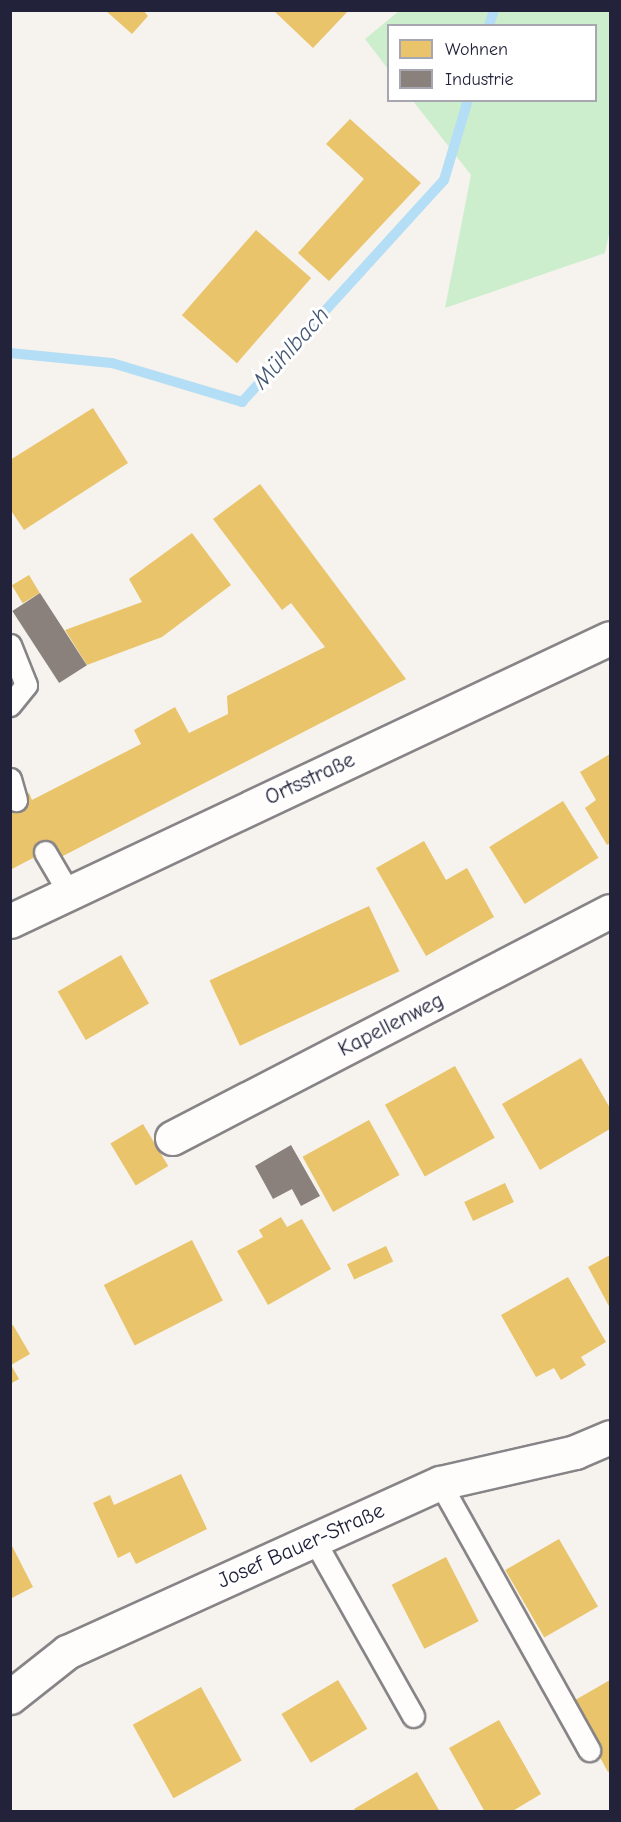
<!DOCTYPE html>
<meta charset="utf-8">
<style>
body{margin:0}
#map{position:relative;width:621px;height:1822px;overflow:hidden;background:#f6f2ee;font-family:"Comic Neue",sans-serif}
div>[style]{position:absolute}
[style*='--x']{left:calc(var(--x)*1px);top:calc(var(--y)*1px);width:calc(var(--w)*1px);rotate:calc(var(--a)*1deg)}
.green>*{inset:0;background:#cdeecd}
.homes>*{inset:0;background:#e9c46a;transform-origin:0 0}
.industry>*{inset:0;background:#8a817c;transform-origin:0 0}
.stream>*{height:10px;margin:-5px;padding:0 5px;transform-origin:5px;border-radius:5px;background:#b4def5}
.roads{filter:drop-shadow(2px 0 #868487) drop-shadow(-2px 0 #868487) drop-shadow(0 2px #868487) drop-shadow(0 -2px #868487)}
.lane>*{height:21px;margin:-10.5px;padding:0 10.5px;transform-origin:10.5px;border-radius:10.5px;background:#fefdfc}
.street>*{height:33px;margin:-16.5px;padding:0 16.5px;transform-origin:16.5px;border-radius:16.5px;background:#fefdfc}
.secondary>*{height:33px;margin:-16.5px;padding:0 16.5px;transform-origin:16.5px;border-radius:16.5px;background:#fefdfc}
span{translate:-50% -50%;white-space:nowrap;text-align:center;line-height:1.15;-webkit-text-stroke:6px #fff;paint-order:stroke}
.street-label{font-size:22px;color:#22223b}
.water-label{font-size:24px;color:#455874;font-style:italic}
.frame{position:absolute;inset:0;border:12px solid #22223b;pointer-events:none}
.legend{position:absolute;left:387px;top:24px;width:210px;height:78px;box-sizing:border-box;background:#fff;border:2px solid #a7a7b1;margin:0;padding:8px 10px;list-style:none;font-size:18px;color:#22223b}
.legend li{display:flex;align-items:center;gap:12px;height:30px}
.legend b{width:30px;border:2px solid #a7a7b1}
</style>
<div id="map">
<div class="green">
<i style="clip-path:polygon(399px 11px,610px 11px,610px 229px,605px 253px,445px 308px,471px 175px,413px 101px,596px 100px,596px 26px,388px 26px,388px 69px,365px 39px)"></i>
</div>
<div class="homes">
<i style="clip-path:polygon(105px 10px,143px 10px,148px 16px,132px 34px)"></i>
<i style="clip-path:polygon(273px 10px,349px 10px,313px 48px)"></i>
<i style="clip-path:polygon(350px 119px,421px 183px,329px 281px,298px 253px,364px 179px,326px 144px)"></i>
<i style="left:256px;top:230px;width:73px;height:113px;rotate:41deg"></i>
<i style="clip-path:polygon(93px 408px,128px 463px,24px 530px,10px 509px,10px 460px)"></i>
<i style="clip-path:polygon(260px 484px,406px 679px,61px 857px,56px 846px,10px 870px,10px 803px,29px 793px,32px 800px,141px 744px,134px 730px,175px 707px,189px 733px,228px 714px,227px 696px,325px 647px,291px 603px,282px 610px,213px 519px)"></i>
<i style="clip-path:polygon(192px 533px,231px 585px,162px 637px,87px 665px,65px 630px,142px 602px,129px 579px)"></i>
<i style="left:29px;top:575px;width:21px;height:20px;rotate:59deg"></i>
<i style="clip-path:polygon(610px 754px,610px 843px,607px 845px,585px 808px,596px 800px,580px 772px)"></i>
<i style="left:563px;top:801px;width:67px;height:87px;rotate:58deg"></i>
<i style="clip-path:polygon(424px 841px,446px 880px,467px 868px,494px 917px,426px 956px,376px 868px)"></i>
<i style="left:369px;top:906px;width:72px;height:176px;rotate:65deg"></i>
<i style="left:121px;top:955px;width:56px;height:73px;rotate:60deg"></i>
<i style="clip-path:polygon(581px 1058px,610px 1108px,610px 1129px,540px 1170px,502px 1104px)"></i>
<i style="left:455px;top:1066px;width:82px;height:80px;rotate:61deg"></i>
<i style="left:369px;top:1120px;width:63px;height:76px;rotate:61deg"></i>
<i style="left:143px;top:1124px;width:49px;height:38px;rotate:59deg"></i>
<i style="left:505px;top:1183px;width:21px;height:45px;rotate:65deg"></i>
<i style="clip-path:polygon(281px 1217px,287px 1227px,302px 1219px,331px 1269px,268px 1305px,237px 1251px,263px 1237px,259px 1230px)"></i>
<i style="left:192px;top:1240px;width:68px;height:99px;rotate:63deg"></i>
<i style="left:386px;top:1246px;width:17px;height:43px;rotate:65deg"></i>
<i style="clip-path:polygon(610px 1255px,610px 1308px,588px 1267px)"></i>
<i style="clip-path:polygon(568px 1277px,606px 1342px,581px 1357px,586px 1365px,561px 1380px,554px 1368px,536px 1377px,501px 1315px)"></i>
<i style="clip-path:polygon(13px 1325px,30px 1354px,11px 1365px,19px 1379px,10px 1384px,10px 1327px)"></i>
<i style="clip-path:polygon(181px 1474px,207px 1529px,136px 1564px,130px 1552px,118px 1558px,93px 1503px,110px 1495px,114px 1505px)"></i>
<i style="left:559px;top:1539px;width:78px;height:62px;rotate:60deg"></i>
<i style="clip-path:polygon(10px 1542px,33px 1587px,10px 1599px)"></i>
<i style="left:446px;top:1557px;width:72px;height:61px;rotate:63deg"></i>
<i style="left:338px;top:1680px;width:57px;height:66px;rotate:59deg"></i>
<i style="clip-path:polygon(610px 1680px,610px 1771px,608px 1772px,570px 1703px)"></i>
<i style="left:201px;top:1687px;width:84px;height:78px;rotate:61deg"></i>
<i style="clip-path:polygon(499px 1720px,541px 1794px,511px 1812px,485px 1812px,449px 1748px)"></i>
<i style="clip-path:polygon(417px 1772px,440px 1812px,356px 1812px,354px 1809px)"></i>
</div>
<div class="industry">
<i style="left:40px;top:593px;width:86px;height:33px;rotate:57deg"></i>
<i style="clip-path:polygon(291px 1145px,320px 1196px,301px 1206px,292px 1189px,273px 1199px,255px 1166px)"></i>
</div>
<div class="stream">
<i style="--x:489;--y:26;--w:17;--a:-73"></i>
<i style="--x:10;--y:353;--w:102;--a:5.6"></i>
<i style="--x:112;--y:363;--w:136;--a:16.7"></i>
<i style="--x:242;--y:402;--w:300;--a:-47.7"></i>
<i style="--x:444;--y:180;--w:84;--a:-73.3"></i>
</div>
<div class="roads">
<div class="lane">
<i style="--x:10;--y:645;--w:43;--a:68.2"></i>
<i style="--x:26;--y:685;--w:26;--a:129"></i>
<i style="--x:10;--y:779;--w:22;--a:74"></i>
<i style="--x:45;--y:852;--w:48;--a:59.7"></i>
<i style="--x:440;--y:1483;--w:306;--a:60.8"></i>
<i style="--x:314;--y:1540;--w:202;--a:60.6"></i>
</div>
<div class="street">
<i style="--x:172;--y:1138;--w:493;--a:-27.4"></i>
<i style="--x:10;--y:1697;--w:73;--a:-38.3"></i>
<i style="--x:67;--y:1652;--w:409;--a:-24.4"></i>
<i style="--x:440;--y:1483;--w:139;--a:-12.9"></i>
<i style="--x:575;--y:1452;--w:38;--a:-23"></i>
</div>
<div class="secondary">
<i style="--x:10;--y:921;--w:663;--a:-25.25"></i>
</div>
</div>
<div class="street-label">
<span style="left:310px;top:779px;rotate:-25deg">Ortsstraße</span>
<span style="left:391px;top:1025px;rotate:-27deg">Kapellenweg</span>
<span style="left:301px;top:1546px;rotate:-24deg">Josef Bauer-Straße</span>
</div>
<div class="water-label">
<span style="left:291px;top:348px;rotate:-48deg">Mühlbach</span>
</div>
<div class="frame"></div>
<ul class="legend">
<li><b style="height:16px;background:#e9c46a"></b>Wohnen</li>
<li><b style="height:16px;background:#8a817c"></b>Industrie</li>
</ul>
</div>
